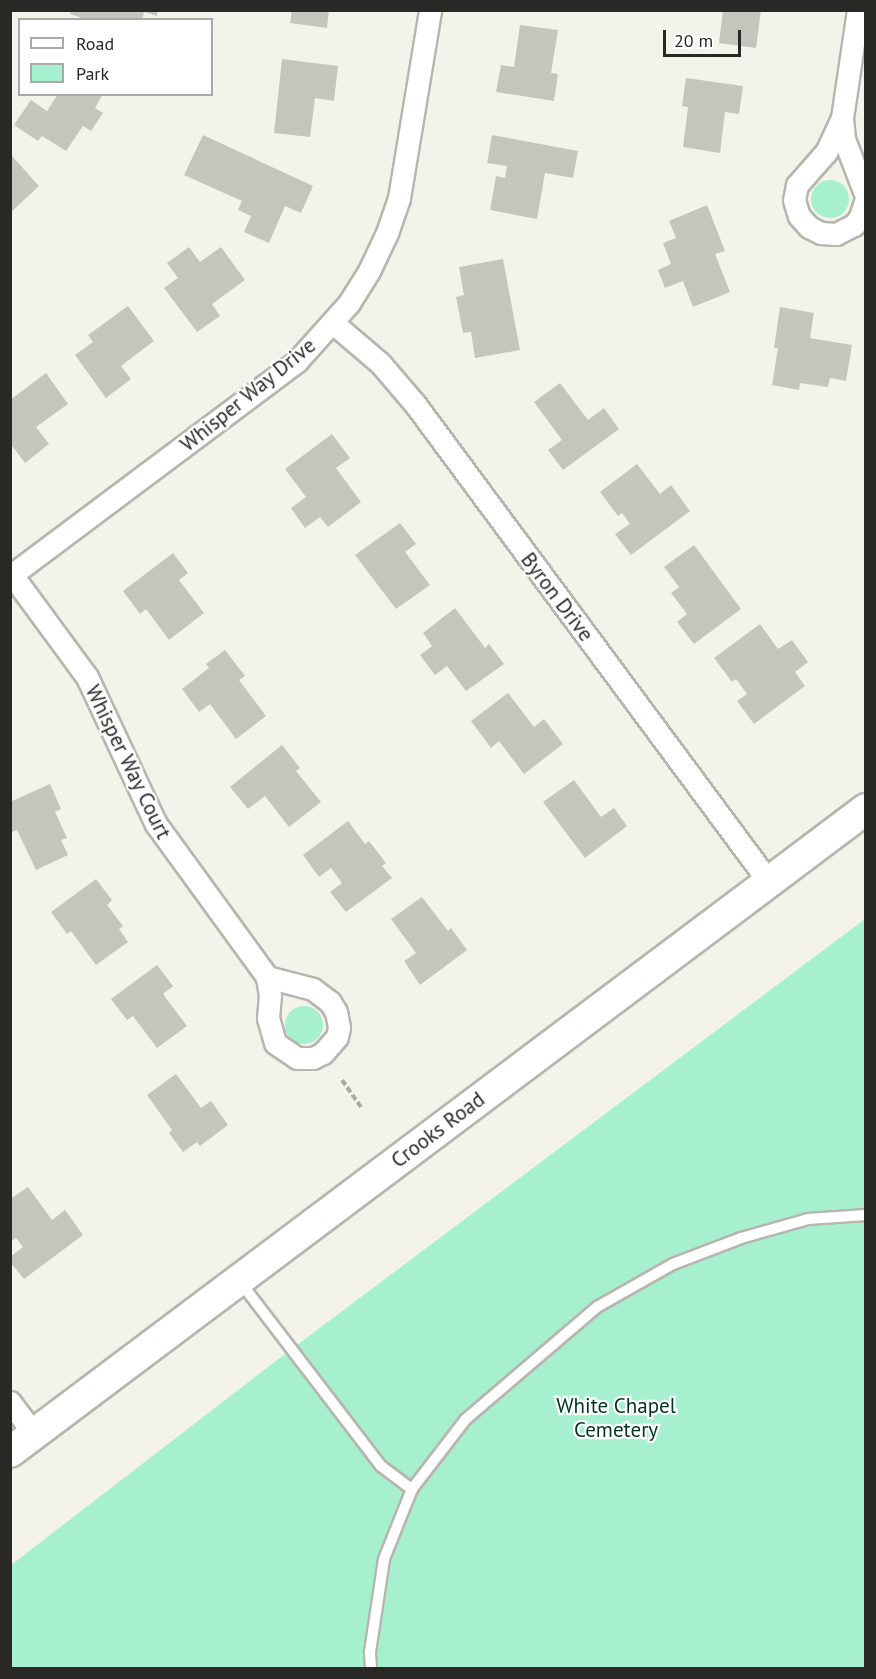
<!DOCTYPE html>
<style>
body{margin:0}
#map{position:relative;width:876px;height:1679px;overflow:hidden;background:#f4f3eb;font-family:"PT Sans",sans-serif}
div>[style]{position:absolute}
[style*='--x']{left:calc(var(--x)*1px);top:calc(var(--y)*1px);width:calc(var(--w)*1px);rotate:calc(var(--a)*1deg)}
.green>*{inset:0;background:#a7f0cf}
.round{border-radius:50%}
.building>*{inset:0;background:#c6c5bd}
.path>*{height:4px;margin-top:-2px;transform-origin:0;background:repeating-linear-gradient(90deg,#aaa9a3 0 6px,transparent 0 9px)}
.roads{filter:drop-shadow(2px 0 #b7b6ae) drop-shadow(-2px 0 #b7b6ae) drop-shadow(0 2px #b7b6ae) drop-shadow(0 -2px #b7b6ae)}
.service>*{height:10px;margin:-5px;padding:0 5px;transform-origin:5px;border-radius:5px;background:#fff}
.minor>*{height:21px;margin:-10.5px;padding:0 10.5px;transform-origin:10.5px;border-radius:10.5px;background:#fff}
.secondary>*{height:30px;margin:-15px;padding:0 15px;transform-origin:15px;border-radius:15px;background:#fff}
span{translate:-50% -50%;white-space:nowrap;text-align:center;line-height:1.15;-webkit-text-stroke:4.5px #fff;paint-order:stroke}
.street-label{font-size:21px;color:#292825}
.park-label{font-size:21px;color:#013323}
.frame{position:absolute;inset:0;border:12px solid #292825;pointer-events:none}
.legend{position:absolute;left:18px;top:18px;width:195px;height:78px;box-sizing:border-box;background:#fff;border:2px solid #a9a9a8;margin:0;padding:8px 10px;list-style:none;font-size:18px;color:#292825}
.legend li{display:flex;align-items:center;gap:12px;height:30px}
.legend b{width:30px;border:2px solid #a9a9a8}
.scale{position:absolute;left:663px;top:30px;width:78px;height:27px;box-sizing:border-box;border:3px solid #292825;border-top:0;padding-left:8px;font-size:18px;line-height:21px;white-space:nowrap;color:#292825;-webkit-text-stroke:4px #fff;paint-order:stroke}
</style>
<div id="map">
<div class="green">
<i class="round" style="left:811px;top:180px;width:38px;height:38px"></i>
<i style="clip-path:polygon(865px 919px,865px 1668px,11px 1668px,11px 1565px,285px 1354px)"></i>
<i class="round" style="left:285px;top:1006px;width:38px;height:38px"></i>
</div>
<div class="building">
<i style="clip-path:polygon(71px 10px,158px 10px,157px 16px,144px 12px,142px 20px,88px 20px,70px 14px)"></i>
<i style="clip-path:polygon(292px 10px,329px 10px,327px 28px,290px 23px)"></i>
<i style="clip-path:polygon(723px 10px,761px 10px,756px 48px,719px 43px)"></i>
<i style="clip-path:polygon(520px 25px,558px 30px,551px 73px,558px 74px,554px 101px,496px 92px,501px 65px,514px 67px)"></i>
<i style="clip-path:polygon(282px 59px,338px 66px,334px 101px,315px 98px,310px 137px,274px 133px)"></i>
<i style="clip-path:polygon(686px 78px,743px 86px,739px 114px,725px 112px,720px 153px,683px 147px,688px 107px,682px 106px)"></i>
<i style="clip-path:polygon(58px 94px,103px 94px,95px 108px,103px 113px,91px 131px,83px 126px,66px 151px,42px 136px,38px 141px,14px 125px,31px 100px,47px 111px)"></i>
<i style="clip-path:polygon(203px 135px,313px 186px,301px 213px,285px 206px,269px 243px,244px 232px,251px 216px,238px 210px,242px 201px,184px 175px)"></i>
<i style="clip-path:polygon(492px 135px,578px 151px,573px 178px,545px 173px,537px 219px,490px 210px,496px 176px,505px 178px,507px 166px,487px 163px)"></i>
<i style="clip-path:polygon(12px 156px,39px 186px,10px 213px,10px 157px)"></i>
<i style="clip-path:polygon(707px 205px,725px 251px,715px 254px,730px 292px,693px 307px,683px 281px,665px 288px,658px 270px,671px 264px,663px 243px,676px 238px,669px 221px)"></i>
<i style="clip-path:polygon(189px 247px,200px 262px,221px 247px,245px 280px,212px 304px,220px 316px,197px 332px,164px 288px,178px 278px,167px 263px)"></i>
<i style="clip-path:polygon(503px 259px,520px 350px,475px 358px,471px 332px,463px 333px,456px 297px,464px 295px,459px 267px)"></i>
<i style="clip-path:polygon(128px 306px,154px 341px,121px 366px,131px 379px,106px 398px,75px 355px,93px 342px,88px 335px)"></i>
<i style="clip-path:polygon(780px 307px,814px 313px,810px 338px,852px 345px,846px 381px,830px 378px,828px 387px,800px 383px,799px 390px,772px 385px,778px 348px,774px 348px)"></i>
<i style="clip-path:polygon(46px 373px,68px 404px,36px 427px,49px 444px,25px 463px,10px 443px,10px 400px)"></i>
<i style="clip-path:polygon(560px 383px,588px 420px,604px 408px,619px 429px,563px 470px,548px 450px,562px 440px,534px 402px)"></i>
<i style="clip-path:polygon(332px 434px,350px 458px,336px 468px,361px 502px,328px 527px,320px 517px,305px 528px,291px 508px,306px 497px,285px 469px)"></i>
<i style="clip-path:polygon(637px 464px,660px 494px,671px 485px,690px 511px,631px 555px,615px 534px,630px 524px,622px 513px,618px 516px,600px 492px)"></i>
<i style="clip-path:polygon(400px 523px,416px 544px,405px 552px,430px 585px,396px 609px,355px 555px)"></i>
<i style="clip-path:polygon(694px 545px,741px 609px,694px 644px,677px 622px,687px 614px,671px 593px,679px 587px,664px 567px)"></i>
<i style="clip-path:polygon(173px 553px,188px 573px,179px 580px,204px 613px,169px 640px,146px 609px,140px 614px,123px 591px)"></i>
<i style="clip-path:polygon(455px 608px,485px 648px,489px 644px,504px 664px,466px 691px,447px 666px,435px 675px,420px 655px,432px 646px,423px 633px)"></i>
<i style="clip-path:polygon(760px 624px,778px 649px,792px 640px,808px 662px,795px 672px,805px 686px,754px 724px,737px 701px,747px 694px,736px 679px,732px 682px,714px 658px)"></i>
<i style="clip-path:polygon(225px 650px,245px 676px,239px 680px,266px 716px,236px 739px,210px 704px,199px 712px,182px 689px,209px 668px,206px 664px)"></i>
<i style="clip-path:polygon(508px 693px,534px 727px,544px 719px,563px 744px,524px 774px,499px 741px,491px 748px,471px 721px)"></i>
<i style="clip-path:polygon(282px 745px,300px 768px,296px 771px,321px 802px,289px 827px,265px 796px,248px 809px,230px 787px)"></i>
<i style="clip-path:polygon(574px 780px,601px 817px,614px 808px,627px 826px,585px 858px,543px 802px)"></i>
<i style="clip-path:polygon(50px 784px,61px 809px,55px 812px,67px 838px,61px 840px,68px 855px,36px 870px,17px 830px,10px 833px,10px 802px)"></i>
<i style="clip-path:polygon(348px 821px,365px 844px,369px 841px,386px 863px,382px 866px,392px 878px,346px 912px,330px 892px,342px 883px,331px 868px,319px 877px,303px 855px)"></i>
<i style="clip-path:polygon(96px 879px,112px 900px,107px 905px,123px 926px,119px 929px,128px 942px,96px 965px,71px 931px,67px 934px,51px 912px)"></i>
<i style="clip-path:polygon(422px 897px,448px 931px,451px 928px,467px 950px,420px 985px,404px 961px,416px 953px,391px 919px)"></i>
<i style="clip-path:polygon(157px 965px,173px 986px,163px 994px,187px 1026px,157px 1048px,133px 1016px,127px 1020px,111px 999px)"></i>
<i style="clip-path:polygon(176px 1074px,201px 1108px,211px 1101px,228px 1125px,200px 1146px,197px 1142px,183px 1152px,169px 1133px,172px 1130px,147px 1095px)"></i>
<i style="clip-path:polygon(28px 1187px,52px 1220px,65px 1210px,83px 1235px,24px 1279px,10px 1262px,10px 1257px,23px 1247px,16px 1238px,10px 1242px,10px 1199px)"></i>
</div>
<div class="path">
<i style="--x:342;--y:1080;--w:35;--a:55"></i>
</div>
<div class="roads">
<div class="service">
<i style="--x:241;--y:1283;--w:230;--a:52.6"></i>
<i style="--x:381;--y:1466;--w:39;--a:37"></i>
<i style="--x:371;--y:1668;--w:16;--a:-94"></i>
<i style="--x:370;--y:1652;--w:94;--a:-81.4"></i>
<i style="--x:384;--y:1559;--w:75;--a:-68.2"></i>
<i style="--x:412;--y:1489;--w:88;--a:-52.4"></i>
<i style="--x:466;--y:1419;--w:172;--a:-40.5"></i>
<i style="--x:597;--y:1307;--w:87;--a:-29.5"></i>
<i style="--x:673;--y:1264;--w:73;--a:-20.9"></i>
<i style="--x:741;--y:1238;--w:70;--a:-15.8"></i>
<i style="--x:808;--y:1219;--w:58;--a:-3.9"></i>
</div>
<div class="minor">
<i style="--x:858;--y:10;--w:109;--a:98.4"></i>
<i style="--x:842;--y:118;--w:38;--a:115"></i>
<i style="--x:826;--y:152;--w:44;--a:131.3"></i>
<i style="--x:797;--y:185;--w:15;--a:101"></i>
<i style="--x:794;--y:200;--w:17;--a:73"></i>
<i style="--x:799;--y:216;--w:15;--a:48"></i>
<i style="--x:809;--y:227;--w:13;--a:27"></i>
<i style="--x:821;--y:233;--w:15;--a:4"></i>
<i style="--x:836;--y:234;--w:20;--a:-27"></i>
<i style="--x:854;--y:225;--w:10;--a:-53"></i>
<i style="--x:860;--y:217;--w:19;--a:-72"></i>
<i style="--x:842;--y:119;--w:20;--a:84"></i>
<i style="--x:844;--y:139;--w:61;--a:68.9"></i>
<i style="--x:333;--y:323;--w:62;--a:40.4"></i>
<i style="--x:380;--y:363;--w:54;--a:49.5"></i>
<i style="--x:415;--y:404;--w:595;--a:53.48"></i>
<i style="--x:12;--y:575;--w:127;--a:53.7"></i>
<i style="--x:87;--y:677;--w:162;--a:64.9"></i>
<i style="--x:156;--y:824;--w:189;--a:54"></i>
<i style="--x:267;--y:977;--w:18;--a:81"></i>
<i style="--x:270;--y:995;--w:23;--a:95"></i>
<i style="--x:268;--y:1018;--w:26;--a:74"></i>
<i style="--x:275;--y:1043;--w:27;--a:34"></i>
<i style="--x:297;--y:1058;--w:16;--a:0"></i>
<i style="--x:313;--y:1058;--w:11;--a:-27"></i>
<i style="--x:323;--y:1053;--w:21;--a:-49"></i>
<i style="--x:337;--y:1037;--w:10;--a:-79"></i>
<i style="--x:339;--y:1027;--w:15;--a:-101"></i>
<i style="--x:336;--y:1012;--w:12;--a:-121"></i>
<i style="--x:330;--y:1002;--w:21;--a:-143"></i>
<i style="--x:313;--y:989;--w:48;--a:-165.4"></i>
<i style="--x:10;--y:576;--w:359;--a:-36.8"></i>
<i style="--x:297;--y:361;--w:78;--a:-48.1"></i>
<i style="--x:349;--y:303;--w:38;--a:-58"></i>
<i style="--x:369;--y:271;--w:42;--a:-64.7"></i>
<i style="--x:387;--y:233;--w:37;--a:-71"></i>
<i style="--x:399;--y:198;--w:191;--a:-80.6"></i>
<i style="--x:10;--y:1402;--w:40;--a:53"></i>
</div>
<div class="secondary">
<i style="--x:10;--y:1452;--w:1071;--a:-36.91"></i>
</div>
</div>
<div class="street-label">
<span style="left:248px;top:395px;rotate:-39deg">Whisper Way Drive</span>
<span style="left:557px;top:597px;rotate:53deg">Byron Drive</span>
<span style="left:128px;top:762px;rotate:64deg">Whisper Way Court</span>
<span style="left:438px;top:1130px;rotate:-37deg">Crooks Road</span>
</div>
<div class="park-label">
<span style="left:616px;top:1418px">White Chapel<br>Cemetery</span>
</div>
<div class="frame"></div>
<ul class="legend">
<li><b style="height:8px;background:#fff"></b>Road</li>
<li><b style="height:16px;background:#a7f0cf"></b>Park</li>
</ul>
<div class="scale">20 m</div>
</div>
